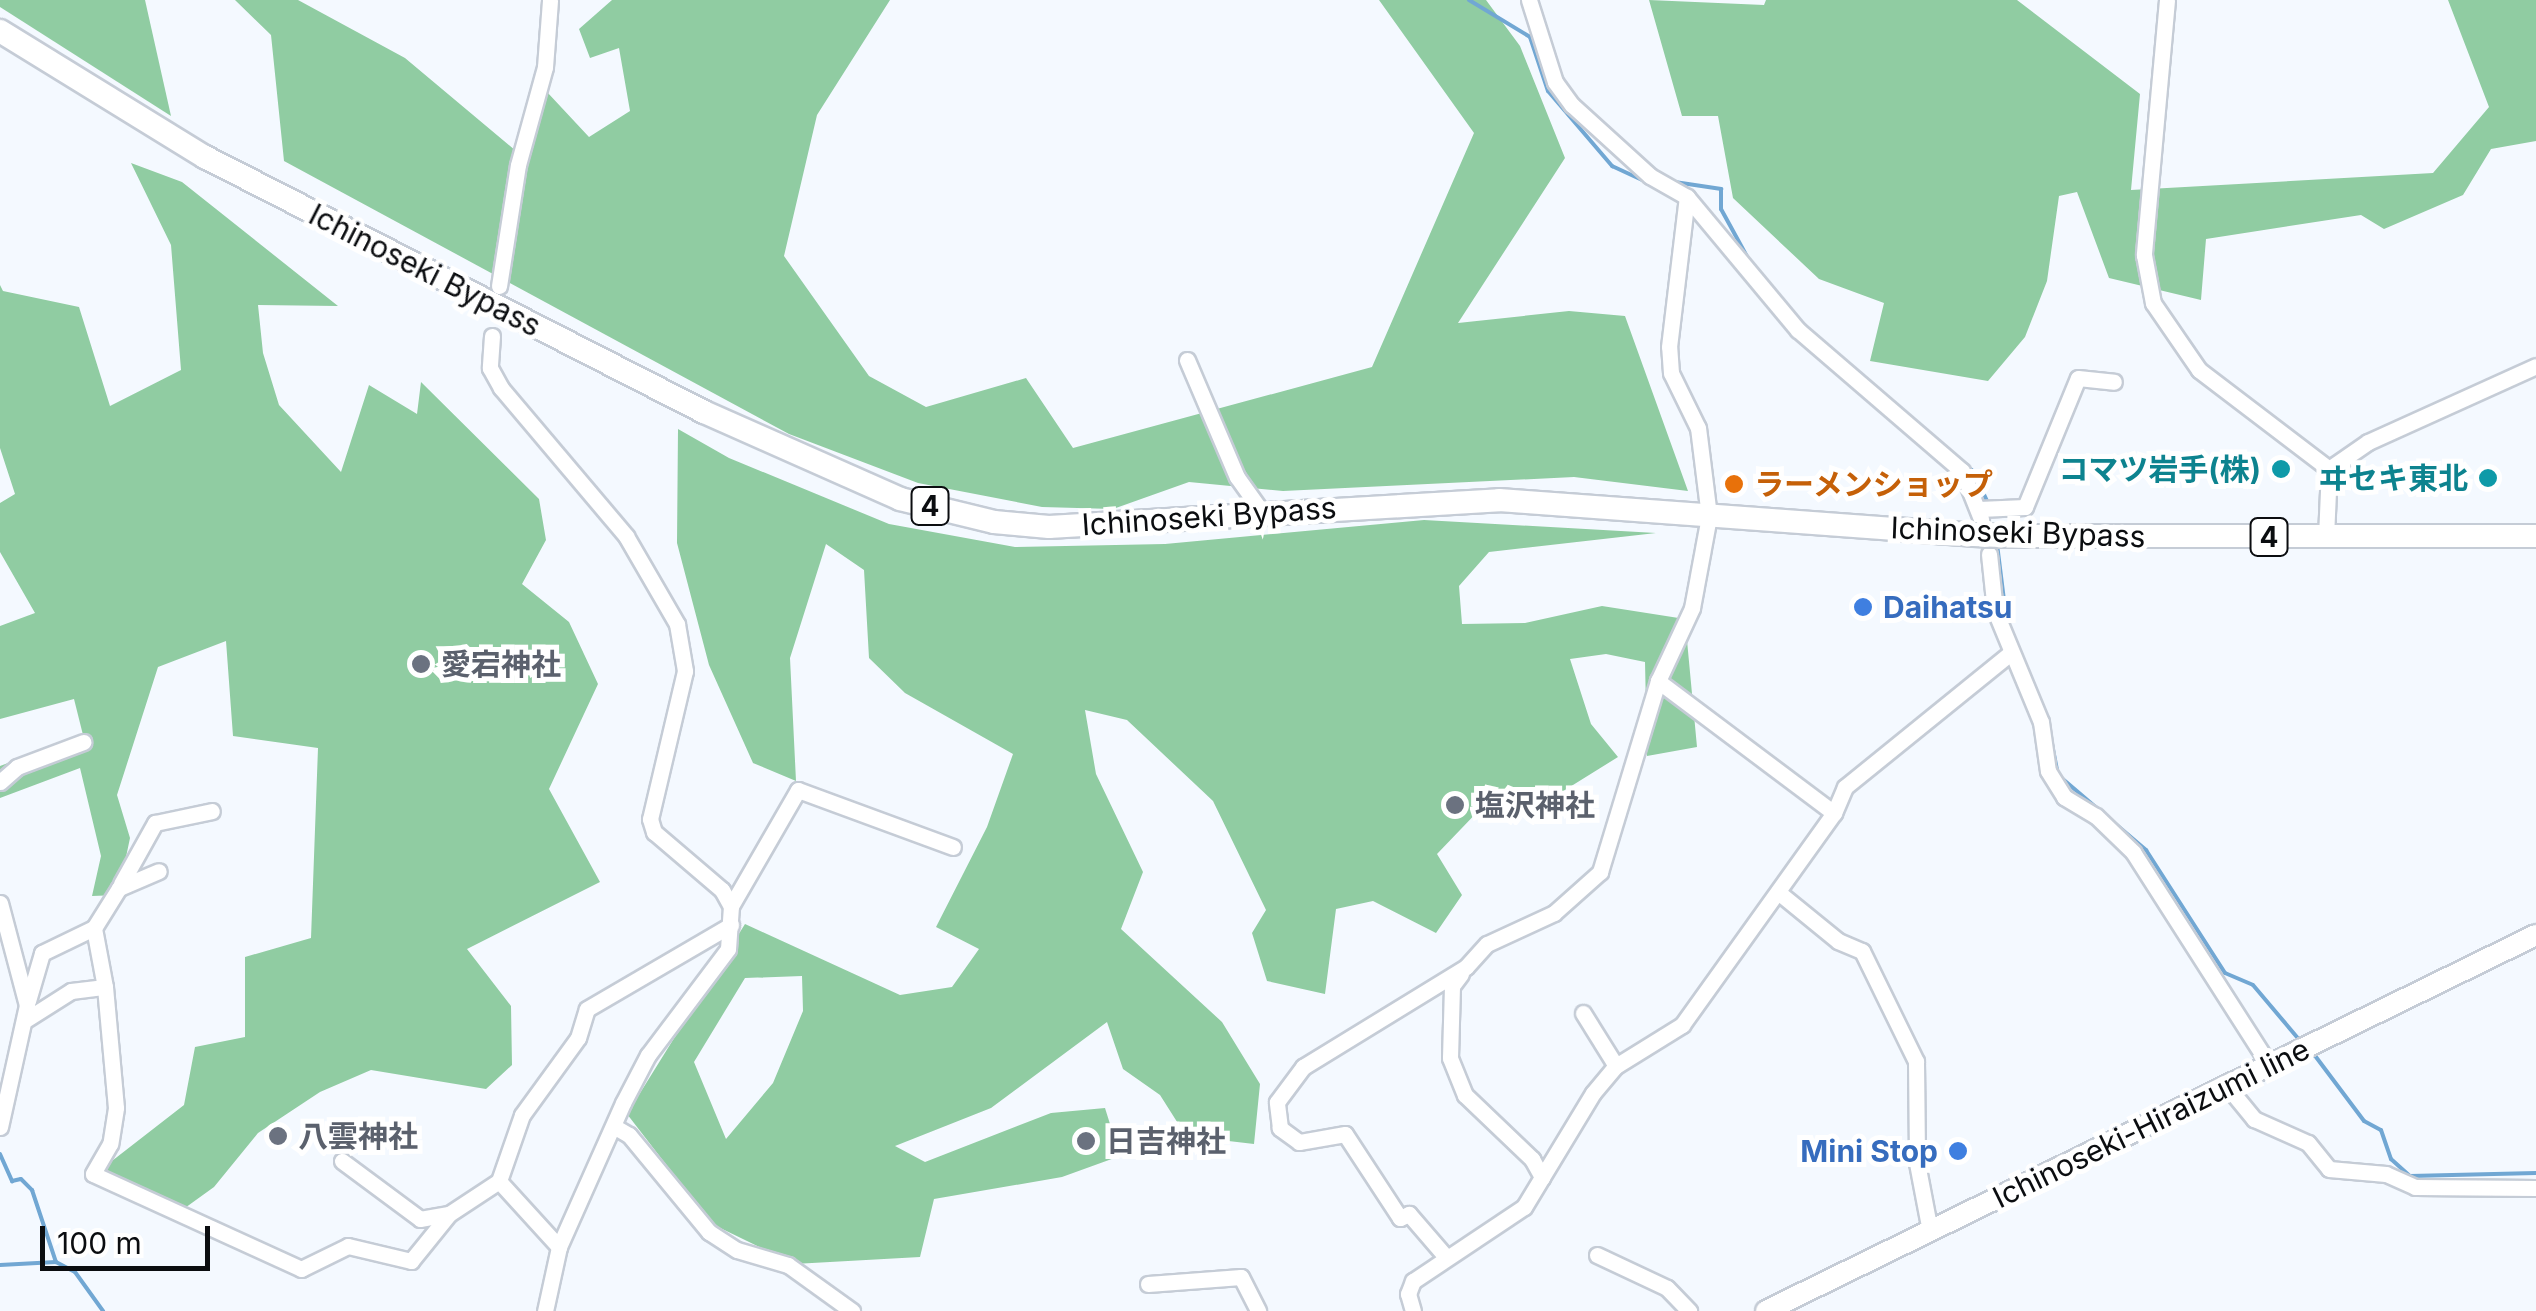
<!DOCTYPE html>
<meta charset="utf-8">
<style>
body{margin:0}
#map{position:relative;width:2536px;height:1311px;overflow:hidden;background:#f4f9ff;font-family:Inter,"Noto Sans JP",sans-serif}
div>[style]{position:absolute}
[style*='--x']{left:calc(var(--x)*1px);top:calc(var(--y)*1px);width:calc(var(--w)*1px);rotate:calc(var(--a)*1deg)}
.forest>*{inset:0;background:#90cca2}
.stream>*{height:4px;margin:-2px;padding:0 2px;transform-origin:2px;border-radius:2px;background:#71a7d3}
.roads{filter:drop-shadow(2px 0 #c5ccd6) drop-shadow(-2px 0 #c5ccd6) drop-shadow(0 2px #c5ccd6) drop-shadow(0 -2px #c5ccd6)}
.minor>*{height:15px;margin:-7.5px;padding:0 7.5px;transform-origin:7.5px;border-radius:7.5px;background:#fff}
.major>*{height:20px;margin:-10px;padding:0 10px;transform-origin:10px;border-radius:10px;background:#fff}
.highway>*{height:22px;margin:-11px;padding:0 11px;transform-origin:11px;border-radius:11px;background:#fff}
.bridges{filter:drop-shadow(2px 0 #c5ccd6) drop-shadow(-2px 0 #c5ccd6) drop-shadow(0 2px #c5ccd6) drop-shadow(0 -2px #c5ccd6)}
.highway-bridge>*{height:22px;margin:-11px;padding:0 11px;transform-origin:11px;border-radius:11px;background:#fff}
.dots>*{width:28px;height:28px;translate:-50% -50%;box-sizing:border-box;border:5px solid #fff;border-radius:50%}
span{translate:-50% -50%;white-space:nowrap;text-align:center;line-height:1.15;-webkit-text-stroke:10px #fff;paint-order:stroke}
.shield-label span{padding:2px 8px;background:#fff;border:2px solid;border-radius:8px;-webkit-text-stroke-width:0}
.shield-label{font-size:28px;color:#0b0d10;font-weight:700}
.street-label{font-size:30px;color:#0b0d10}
.culture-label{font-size:30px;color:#0d838f;font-weight:700}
.right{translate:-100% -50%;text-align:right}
.food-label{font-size:30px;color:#c56008;font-weight:700}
.left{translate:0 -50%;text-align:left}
.shop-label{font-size:30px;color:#366cbe;font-weight:700}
.worship-label{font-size:30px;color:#5b616d;font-weight:700}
.scale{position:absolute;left:40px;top:1226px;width:170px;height:45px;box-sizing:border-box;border:5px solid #0b0d10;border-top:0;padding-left:12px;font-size:30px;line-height:35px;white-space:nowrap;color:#0b0d10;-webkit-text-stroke:8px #fff;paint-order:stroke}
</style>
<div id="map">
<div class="forest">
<i style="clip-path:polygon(0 0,145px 0,171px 116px,0 7px)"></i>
<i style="clip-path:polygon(235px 0,298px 0,405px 58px,522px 156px,547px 92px,589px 137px,630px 111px,619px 48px,590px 58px,579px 29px,612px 0,890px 0,817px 115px,784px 256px,869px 376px,926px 407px,1026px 378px,1073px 448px,1372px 367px,1474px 133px,1379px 0,1486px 0,1520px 46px,1565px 158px,1458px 323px,1569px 311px,1625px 316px,1688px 491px,1574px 477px,1283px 491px,1189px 482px,1113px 509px,1042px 507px,918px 483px,789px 434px,284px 161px,271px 35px)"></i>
<i style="clip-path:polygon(1649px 0,1764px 5px,1766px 0,2017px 0,2140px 94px,2131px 190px,2433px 173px,2489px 107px,2448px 0,2536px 0,2536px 141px,2491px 149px,2463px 195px,2384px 229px,2361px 215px,2206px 239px,2201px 300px,2109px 278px,2077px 192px,2059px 196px,2047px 281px,2025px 337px,1988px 381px,1870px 361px,1884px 303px,1819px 279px,1733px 198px,1718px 116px,1682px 116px)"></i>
<i style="clip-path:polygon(131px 163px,182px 182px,338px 306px,258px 305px,263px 353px,279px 405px,341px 472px,369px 385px,417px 414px,421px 382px,539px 499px,546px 540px,522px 584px,569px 622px,598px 684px,549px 789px,600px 882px,467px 949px,511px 1006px,512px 1065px,486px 1089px,371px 1070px,320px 1092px,258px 1133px,214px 1187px,171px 1218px,99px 1171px,184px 1105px,195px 1047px,245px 1037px,245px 957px,311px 938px,318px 748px,233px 736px,226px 641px,158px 667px,117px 795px,130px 838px,118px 895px,92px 896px,101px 856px,80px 768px,0 798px,0 766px,83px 735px,74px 699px,0 719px,0 626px,35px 613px,0 552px,0 503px,15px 494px,0 448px,0 285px,3px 291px,79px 307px,110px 406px,181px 370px,171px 245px)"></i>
<i style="clip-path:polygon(evenodd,678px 429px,729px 458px,889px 524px,1015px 547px,1165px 544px,1424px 520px,1656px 533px,1489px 552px,1459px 586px,1462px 624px,1525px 623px,1602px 606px,1685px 619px,1697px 747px,1647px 756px,1645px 662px,1606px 654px,1570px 659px,1591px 724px,1618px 757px,1536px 808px,1484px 805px,1437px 854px,1462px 895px,1436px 933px,1373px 901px,1336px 909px,1325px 994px,1267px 981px,1252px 933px,1266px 910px,1213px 801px,1127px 720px,1085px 710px,1096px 774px,1143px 872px,1121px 929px,1222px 1022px,1260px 1084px,1254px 1144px,1186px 1136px,1160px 1095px,1123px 1069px,1107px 1022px,991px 1108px,895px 1146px,925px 1162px,1051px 1113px,1105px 1108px,1120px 1156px,1062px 1177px,934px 1199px,920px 1257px,794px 1264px,712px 1224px,627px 1114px,745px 924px,900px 995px,952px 987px,979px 949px,936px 927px,987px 827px,1013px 754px,905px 693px,869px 658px,864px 570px,826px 544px,790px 658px,796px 781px,753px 763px,709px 665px,677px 543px,678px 429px,802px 976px,803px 1011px,773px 1083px,726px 1139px,694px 1062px,745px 978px,802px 976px)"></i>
</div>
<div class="stream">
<i style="--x:1469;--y:0;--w:71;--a:31.2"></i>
<i style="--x:1530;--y:37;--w:57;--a:71.6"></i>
<i style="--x:1548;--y:91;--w:99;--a:49.5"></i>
<i style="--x:1612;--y:166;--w:47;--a:24.9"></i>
<i style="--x:1668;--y:181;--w:54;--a:8.6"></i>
<i style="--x:1721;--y:189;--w:20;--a:90"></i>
<i style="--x:1721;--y:209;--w:60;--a:61.3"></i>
<i style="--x:1933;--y:437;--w:52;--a:40.4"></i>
<i style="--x:1973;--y:471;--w:38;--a:65"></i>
<i style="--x:1997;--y:544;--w:81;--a:82.9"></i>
<i style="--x:2027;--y:668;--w:55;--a:68.6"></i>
<i style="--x:2049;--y:729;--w:47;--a:78.9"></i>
<i style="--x:2058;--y:775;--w:116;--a:40.4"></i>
<i style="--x:2146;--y:850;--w:146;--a:57.3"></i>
<i style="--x:2225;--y:973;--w:30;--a:23"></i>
<i style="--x:2253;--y:985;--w:68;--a:49.8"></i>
<i style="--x:2316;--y:1057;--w:80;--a:53.1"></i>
<i style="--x:2364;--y:1121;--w:19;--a:28"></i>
<i style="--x:2381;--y:1130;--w:31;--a:71"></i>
<i style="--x:2391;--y:1159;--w:25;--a:42"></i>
<i style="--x:2410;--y:1176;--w:126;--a:-1.4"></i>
<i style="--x:0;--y:1154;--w:30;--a:66"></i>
<i style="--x:12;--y:1181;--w:9;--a:-13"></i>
<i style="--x:21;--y:1179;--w:16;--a:45"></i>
<i style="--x:32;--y:1190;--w:76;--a:71.6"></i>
<i style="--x:0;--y:1265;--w:56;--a:-3.1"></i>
<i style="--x:56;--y:1262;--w:21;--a:28"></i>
<i style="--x:75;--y:1272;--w:48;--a:54.3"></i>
</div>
<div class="roads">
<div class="minor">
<i style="--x:1529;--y:0;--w:86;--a:72.4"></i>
<i style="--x:1555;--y:82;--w:29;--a:54"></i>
<i style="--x:1572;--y:105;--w:105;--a:42.3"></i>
<i style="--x:1650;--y:176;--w:43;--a:29.6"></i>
<i style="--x:1687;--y:197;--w:173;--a:50.2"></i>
<i style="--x:1798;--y:330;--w:216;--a:40.7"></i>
<i style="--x:1962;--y:471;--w:52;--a:68.4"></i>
<i style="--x:2167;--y:0;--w:256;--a:95.2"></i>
<i style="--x:2144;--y:255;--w:49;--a:79.4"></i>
<i style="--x:2153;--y:303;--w:81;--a:55.5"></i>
<i style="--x:2199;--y:370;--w:163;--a:37.3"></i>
<i style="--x:499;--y:286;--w:122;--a:-81.1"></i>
<i style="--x:518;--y:165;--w:102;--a:-74.6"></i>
<i style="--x:545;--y:67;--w:67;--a:-85.7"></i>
<i style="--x:492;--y:336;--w:32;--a:94"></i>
<i style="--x:490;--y:368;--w:23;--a:61"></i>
<i style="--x:501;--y:388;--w:194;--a:49.8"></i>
<i style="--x:626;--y:536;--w:102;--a:59.9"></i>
<i style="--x:677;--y:624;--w:48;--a:80.3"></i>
<i style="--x:685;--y:671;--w:152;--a:103.3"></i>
<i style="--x:650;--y:819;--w:14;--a:73"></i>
<i style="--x:654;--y:832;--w:89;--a:40.5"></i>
<i style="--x:722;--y:890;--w:18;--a:61"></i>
<i style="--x:731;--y:906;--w:43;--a:94"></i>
<i style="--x:728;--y:949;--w:133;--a:127"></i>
<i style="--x:648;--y:1055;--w:54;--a:117.5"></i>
<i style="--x:623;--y:1103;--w:158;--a:114"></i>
<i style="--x:559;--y:1247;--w:66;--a:102.3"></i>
<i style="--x:1187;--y:360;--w:127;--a:66.9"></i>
<i style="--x:1237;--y:477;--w:43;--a:54.5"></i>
<i style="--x:1979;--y:509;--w:46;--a:-2.5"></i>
<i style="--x:2025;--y:507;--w:139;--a:-67.7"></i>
<i style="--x:2078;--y:378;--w:36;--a:6"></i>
<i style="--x:2326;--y:537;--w:68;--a:-87.5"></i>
<i style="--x:2329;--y:469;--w:47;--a:-34.7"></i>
<i style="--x:2368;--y:442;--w:184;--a:-24.3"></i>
<i style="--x:1989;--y:554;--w:57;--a:84"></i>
<i style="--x:1995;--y:611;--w:120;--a:67.5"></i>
<i style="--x:2041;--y:722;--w:49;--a:81.9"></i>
<i style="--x:2048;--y:771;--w:31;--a:58"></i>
<i style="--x:2064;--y:797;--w:37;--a:31"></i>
<i style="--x:2096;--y:816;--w:52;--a:44.2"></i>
<i style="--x:2133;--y:852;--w:253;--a:57.4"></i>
<i style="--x:1658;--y:681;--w:220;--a:36.9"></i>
<i style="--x:0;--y:782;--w:23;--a:-41"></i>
<i style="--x:17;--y:767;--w:71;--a:-20.7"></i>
<i style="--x:121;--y:884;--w:70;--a:-60.9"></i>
<i style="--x:155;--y:823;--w:58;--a:-11.9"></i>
<i style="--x:1778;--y:892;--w:77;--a:39.2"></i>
<i style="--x:1838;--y:941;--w:26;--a:23"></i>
<i style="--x:1862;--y:951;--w:123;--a:63.9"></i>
<i style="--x:1916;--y:1061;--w:102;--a:89.4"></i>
<i style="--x:1917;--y:1163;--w:69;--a:79.2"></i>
<i style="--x:0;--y:903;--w:106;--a:75.2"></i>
<i style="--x:27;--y:1005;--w:125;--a:102.5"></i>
<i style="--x:731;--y:906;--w:134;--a:-60"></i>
<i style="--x:798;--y:790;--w:165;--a:20.2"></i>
<i style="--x:1461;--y:974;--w:15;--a:127"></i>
<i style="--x:1452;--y:986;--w:72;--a:91.6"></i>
<i style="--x:1450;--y:1058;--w:40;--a:68"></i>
<i style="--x:1465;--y:1095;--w:93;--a:43.7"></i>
<i style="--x:1532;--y:1159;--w:21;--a:61"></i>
<i style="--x:105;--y:987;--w:121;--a:84.8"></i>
<i style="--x:116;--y:1108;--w:36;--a:99"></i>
<i style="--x:110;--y:1144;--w:34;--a:120"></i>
<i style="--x:93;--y:1174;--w:229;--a:24.5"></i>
<i style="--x:301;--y:1269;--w:52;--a:-26.1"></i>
<i style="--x:348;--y:1246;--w:65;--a:13.4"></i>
<i style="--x:411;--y:1261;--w:60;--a:-51"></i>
<i style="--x:449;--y:1214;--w:60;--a:-33.4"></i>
<i style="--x:28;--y:1001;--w:50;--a:-73.7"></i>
<i style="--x:42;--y:953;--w:58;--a:-25.7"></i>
<i style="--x:94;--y:928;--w:47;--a:-58"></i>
<i style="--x:119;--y:888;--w:43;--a:-23"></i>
<i style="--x:1583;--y:1013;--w:62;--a:58.1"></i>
<i style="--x:27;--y:1019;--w:52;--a:-32.5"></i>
<i style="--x:71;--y:991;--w:34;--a:-7"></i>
<i style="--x:105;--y:987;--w:60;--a:-100.6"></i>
<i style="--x:2227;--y:1086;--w:43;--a:50.7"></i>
<i style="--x:2254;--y:1119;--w:59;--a:24"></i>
<i style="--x:2308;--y:1143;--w:33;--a:51"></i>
<i style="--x:2329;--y:1169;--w:57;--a:5"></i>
<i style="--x:2386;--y:1174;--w:32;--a:24"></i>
<i style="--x:2415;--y:1187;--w:121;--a:0.5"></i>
<i style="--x:615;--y:1127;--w:16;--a:30"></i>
<i style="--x:629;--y:1135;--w:126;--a:50.5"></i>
<i style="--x:709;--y:1232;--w:33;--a:33"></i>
<i style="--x:737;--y:1250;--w:53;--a:16.4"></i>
<i style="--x:788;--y:1265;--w:79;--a:35.7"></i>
<i style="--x:342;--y:1161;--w:97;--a:36.6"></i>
<i style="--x:420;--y:1219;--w:29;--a:-10"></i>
<i style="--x:559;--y:1247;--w:89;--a:-132.3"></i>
<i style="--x:499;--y:1181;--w:70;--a:-70.8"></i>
<i style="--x:522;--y:1115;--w:95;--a:-54"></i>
<i style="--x:578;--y:1038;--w:30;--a:-73"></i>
<i style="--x:587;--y:1009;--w:167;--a:-30.3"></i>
<i style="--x:1597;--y:1255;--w:77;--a:25.2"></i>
<i style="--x:1667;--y:1288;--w:32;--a:46"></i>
<i style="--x:1446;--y:1257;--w:57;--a:-130.7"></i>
<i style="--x:1409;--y:1214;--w:10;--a:156"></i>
<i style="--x:1400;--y:1218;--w:100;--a:-123.2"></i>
<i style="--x:1345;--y:1134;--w:47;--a:170.1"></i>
<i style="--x:1299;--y:1142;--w:24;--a:-144"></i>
<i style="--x:1280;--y:1128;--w:26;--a:-97"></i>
<i style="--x:1277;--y:1102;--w:44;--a:-53.4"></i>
<i style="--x:1303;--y:1067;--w:191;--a:-31.5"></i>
<i style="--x:1466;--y:967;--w:31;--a:-48"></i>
<i style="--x:1487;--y:944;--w:74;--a:-24.8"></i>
<i style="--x:1554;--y:913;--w:62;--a:-41.7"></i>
<i style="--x:1600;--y:872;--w:200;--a:-73.1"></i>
<i style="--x:1658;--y:681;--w:81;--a:-65"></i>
<i style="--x:1692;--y:608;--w:94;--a:-79.5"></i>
<i style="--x:1709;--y:516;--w:89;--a:-97.1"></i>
<i style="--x:1698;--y:428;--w:61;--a:-116.1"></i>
<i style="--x:1671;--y:373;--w:26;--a:-94"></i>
<i style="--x:1669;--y:347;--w:151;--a:-83.2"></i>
<i style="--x:1148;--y:1284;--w:93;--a:-4.3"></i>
<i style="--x:1241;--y:1277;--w:38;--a:63"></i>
<i style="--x:1413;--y:1311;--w:18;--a:-106"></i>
<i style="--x:1408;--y:1294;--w:14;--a:-69"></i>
<i style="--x:1413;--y:1281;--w:133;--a:-33.7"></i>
<i style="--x:1524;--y:1207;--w:133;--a:-58.8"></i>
<i style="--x:1593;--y:1093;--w:35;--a:-50"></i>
<i style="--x:1616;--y:1066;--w:78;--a:-31.8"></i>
<i style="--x:1682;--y:1025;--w:261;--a:-54.4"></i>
<i style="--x:1834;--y:813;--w:28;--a:-67"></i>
<i style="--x:1845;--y:787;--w:210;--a:-39"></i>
</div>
<div class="major">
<i style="--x:1766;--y:1311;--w:857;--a:-26.03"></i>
</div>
<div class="highway">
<i style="--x:0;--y:31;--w:241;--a:31.6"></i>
<i style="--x:205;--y:157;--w:560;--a:27.07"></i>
<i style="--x:704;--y:412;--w:214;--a:23.9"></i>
<i style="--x:900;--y:499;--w:97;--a:13.7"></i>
<i style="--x:994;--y:522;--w:55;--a:5.2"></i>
<i style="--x:1049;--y:527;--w:451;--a:-3.4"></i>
<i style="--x:1499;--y:500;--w:475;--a:4.2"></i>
<i style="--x:2002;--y:536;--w:534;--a:0"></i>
</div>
</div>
<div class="bridges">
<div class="highway-bridge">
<i style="--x:1973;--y:535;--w:29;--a:2"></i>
</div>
</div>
<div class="dots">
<i style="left:2281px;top:469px;background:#0f9aa8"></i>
<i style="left:2488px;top:478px;background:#0f9aa8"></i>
<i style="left:1734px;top:484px;background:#e8710a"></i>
<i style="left:1863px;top:607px;background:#3f7fe0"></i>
<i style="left:421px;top:664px;background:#6b7280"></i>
<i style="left:1455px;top:805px;background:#6b7280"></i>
<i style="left:278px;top:1136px;background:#6b7280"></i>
<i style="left:1086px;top:1141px;background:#6b7280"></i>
<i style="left:1958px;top:1151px;background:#3f7fe0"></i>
</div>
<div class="shield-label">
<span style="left:930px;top:506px">4</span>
<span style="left:2269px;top:537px">4</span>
</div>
<div class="street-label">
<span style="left:425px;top:270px;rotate:27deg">Ichinoseki Bypass</span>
<span style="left:1209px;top:516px;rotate:-4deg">Ichinoseki Bypass</span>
<span style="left:2018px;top:532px;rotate:2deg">Ichinoseki Bypass</span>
<span style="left:2151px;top:1123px;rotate:-26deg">Ichinoseki-Hiraizumi line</span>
</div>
<div class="culture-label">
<span class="right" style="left:2261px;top:469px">コマツ岩手(株)</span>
<span class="right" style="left:2468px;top:478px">ヰセキ東北</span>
</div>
<div class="food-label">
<span class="left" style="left:1754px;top:484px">ラーメンショップ</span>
</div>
<div class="shop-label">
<span class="left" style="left:1883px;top:607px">Daihatsu</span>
<span class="right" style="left:1938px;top:1151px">Mini Stop</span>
</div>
<div class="worship-label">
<span class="left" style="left:441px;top:664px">愛宕神社</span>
<span class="left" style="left:1475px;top:805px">塩沢神社</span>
<span class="left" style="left:298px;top:1136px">八雲神社</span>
<span class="left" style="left:1106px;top:1141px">日吉神社</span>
</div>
<div class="scale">100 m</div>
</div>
